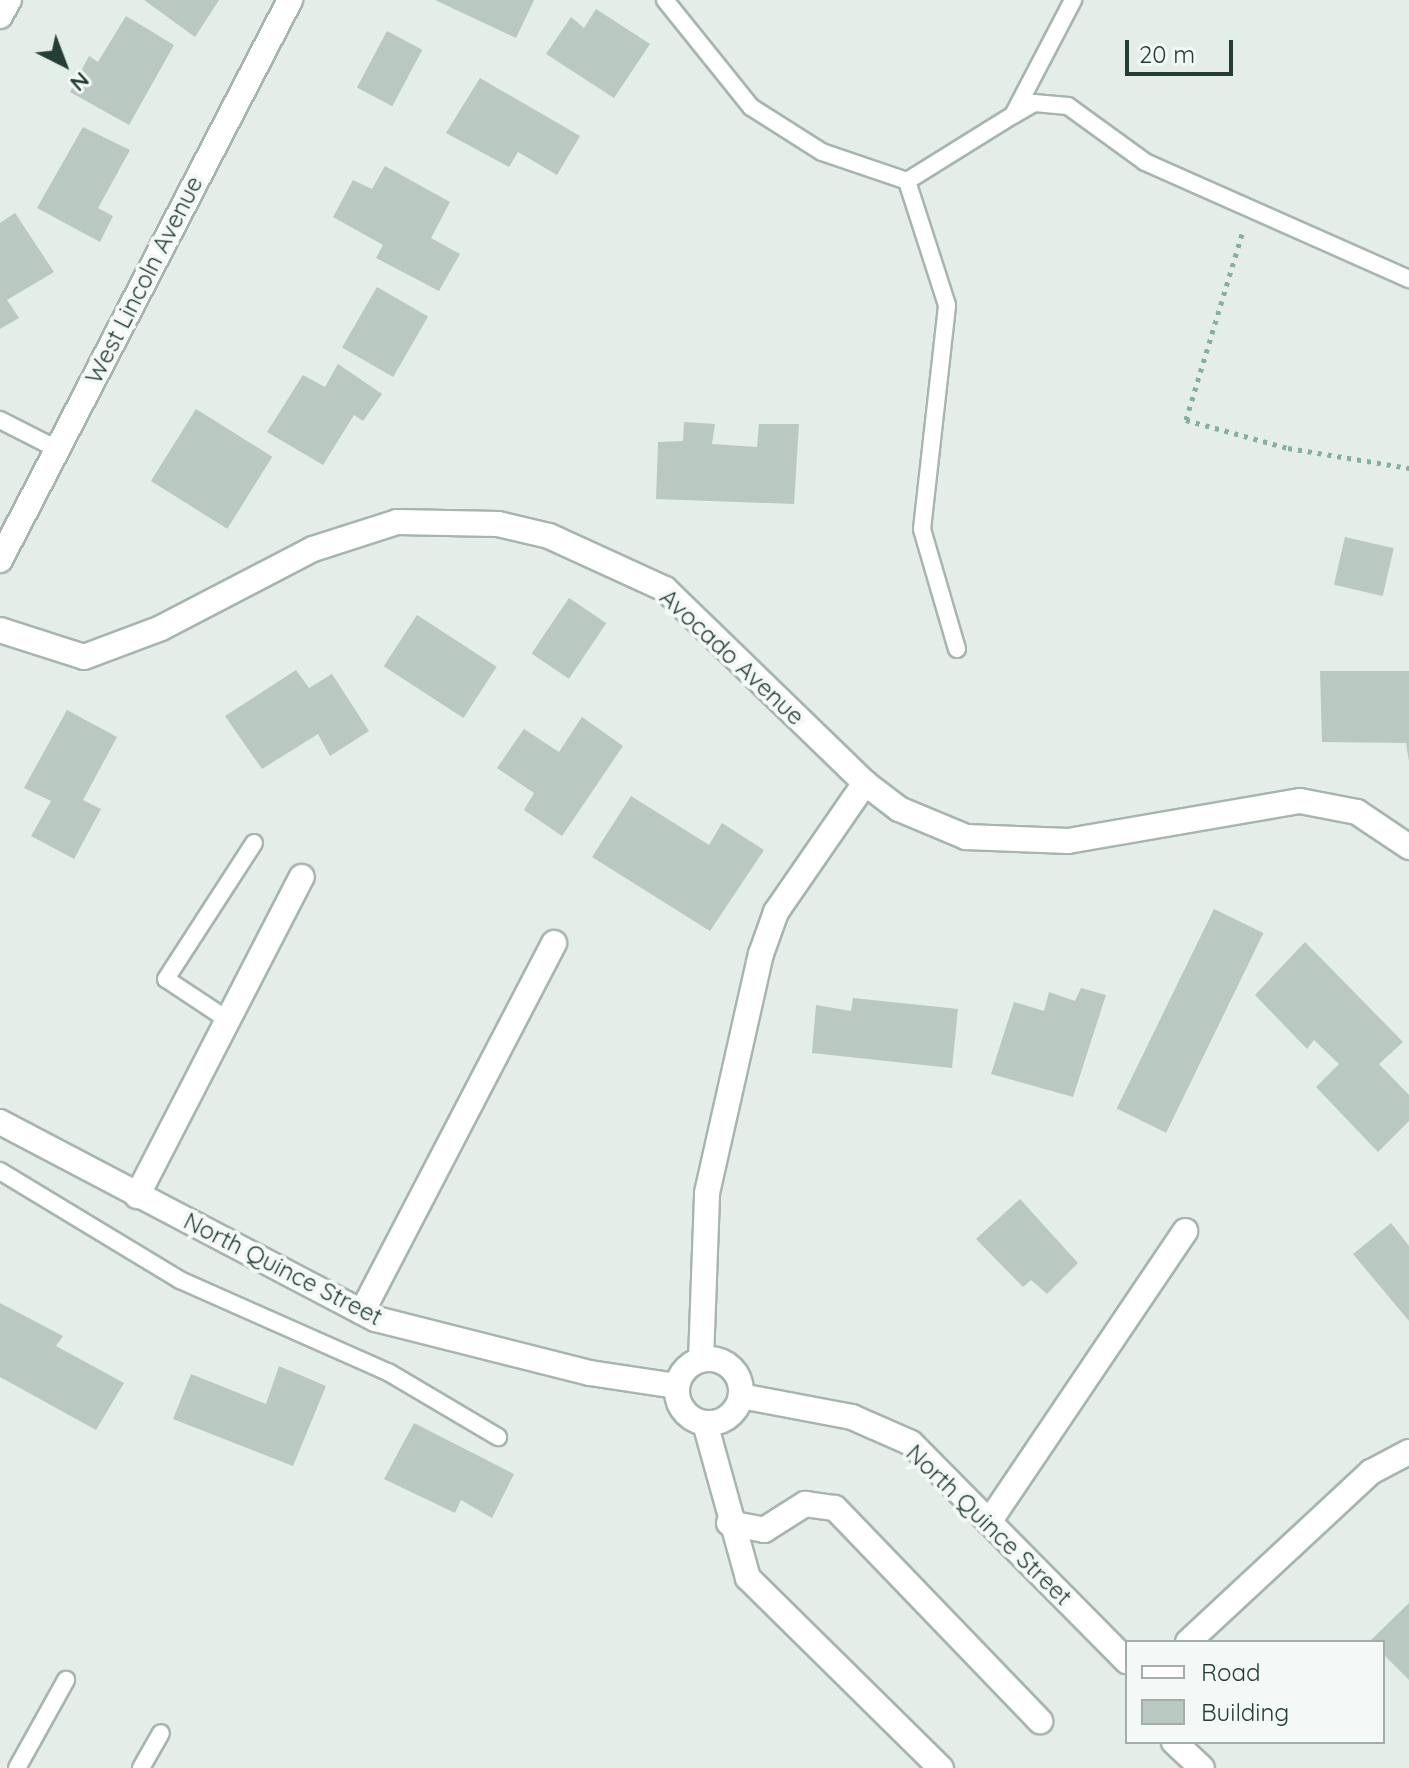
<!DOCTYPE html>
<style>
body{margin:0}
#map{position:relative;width:1409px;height:1768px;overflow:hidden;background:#e4ede8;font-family:Quicksand,sans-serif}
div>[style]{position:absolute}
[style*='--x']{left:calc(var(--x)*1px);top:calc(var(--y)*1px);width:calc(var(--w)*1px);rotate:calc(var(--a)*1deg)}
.building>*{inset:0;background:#b9c8c1;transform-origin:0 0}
.path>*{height:5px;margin-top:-2.5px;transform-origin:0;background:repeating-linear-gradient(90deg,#85b0a0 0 4px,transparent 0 10px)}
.roads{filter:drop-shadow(2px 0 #a7b5af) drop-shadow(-2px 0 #a7b5af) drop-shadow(0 2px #a7b5af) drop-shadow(0 -2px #a7b5af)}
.service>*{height:16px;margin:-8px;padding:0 8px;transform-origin:8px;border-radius:8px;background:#fff}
.minor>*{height:24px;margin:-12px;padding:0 12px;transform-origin:12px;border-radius:12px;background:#fff}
.minor>.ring{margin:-12px;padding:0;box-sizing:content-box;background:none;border:24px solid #fff;border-radius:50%}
.tertiary>*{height:24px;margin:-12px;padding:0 12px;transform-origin:12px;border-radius:12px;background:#fff}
span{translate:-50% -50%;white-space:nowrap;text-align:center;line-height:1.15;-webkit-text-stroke:8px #f4f9f7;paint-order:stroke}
.street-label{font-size:24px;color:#243e35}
.legend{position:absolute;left:1125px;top:1640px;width:260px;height:104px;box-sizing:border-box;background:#f4f9f7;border:2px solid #a1aea9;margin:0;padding:10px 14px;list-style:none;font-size:24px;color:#243e35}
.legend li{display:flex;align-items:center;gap:16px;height:40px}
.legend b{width:40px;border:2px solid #a1aea9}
.north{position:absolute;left:24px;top:24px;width:80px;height:80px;-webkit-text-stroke:6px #f4f9f7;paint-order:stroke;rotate:138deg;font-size:22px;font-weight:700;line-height:32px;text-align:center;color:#243e35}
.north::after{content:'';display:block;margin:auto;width:28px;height:36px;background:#243e35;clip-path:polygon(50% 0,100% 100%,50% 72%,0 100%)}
.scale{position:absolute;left:1125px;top:40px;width:108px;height:36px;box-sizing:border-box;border:4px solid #243e35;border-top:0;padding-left:10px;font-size:24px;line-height:28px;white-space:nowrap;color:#243e35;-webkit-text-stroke:6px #f4f9f7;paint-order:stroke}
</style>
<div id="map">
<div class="building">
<i style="clip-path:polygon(144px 0,219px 0,195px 37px)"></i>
<i style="clip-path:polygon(435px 0,534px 0,516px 38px)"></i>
<i style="clip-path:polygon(596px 9px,650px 44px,614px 98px,546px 54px,571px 17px,584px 28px)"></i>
<i style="clip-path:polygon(126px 16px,174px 45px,129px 125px,70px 92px,89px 56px,98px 62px)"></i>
<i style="left:387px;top:31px;width:40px;height:64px;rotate:28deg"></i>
<i style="clip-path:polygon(480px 78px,580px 136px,557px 175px,518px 152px,509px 167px,446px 133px)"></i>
<i style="clip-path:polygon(83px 127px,130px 150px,98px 208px,113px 216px,100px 242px,37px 208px)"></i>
<i style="clip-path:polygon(385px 166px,450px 202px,431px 238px,460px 254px,439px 291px,376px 258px,383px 245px,333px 217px,353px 180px,372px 189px)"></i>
<i style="clip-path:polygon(15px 213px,54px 272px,7px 300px,19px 318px,0 329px,0 223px)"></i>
<i style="left:377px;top:287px;width:59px;height:70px;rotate:30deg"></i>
<i style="clip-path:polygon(338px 364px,382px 394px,363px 421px,354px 415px,323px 465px,267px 432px,303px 375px,325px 387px)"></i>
<i style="left:196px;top:409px;width:90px;height:85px;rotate:32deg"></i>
<i style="clip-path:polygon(684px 422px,715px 424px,712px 444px,757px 447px,759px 424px,799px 424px,794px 504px,656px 499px,658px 442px,683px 441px)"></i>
<i style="left:1345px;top:537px;width:50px;height:49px;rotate:13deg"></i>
<i style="left:569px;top:598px;width:45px;height:67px;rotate:34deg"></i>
<i style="left:417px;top:615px;width:95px;height:61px;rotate:33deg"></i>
<i style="clip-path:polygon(296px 670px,309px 688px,332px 674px,369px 731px,330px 756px,318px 734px,262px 769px,225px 716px)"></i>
<i style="clip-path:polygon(1320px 671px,1409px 671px,1409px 762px,1406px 743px,1322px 742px)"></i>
<i style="clip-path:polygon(67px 710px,117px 737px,83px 800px,101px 809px,74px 859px,31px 836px,51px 801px,24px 788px)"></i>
<i style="clip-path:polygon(582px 717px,623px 746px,562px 836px,524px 810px,534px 793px,497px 768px,524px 729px,559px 752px)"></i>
<i style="clip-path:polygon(631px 796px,709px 845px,722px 823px,764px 850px,710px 931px,592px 857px)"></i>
<i style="left:1214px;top:909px;width:55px;height:222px;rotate:26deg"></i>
<i style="clip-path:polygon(1305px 942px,1403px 1042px,1379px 1064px,1409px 1095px,1409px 1121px,1378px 1152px,1316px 1087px,1339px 1064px,1314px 1040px,1307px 1049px,1255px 995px)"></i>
<i style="clip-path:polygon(1081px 988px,1106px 995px,1073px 1097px,991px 1074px,1014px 1002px,1044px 1011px,1049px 992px,1075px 1001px)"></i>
<i style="clip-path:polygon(853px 998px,958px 1009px,952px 1068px,812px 1053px,816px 1005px,851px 1011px)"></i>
<i style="clip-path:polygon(1020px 1199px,1078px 1263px,1047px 1294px,1031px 1280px,1023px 1287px,976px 1239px)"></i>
<i style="clip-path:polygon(1391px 1223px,1409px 1246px,1409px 1321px,1353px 1254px)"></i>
<i style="clip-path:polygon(0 1303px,63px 1336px,56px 1346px,124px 1383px,96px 1430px,0 1377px)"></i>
<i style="clip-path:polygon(279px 1366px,326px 1386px,293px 1466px,173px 1419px,191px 1374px,266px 1404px)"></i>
<i style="clip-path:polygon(414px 1423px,514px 1474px,492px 1518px,461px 1500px,455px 1513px,384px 1479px)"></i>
<i style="clip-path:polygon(1409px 1603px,1409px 1680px,1383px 1654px,1383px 1642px,1370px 1641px)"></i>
</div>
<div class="path">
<i style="--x:1242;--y:234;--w:194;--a:106.8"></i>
<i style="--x:1186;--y:420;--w:106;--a:15.4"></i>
<i style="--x:1288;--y:448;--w:123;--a:9.4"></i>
</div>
<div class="roads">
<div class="service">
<i style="--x:665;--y:0;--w:137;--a:51.2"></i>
<i style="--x:751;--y:107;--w:84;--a:32.4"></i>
<i style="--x:822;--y:152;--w:90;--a:18.8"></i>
<i style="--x:1015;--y:114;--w:22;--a:-30"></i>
<i style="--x:1034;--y:103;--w:34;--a:5"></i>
<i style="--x:1068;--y:106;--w:95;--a:36"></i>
<i style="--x:1145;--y:162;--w:289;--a:23.9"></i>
<i style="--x:0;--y:420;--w:64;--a:27"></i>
<i style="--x:957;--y:649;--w:125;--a:-106.3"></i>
<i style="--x:922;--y:529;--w:225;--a:-83.6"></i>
<i style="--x:947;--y:305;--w:130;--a:-107.9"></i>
<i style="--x:907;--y:181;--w:125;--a:-31.9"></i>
<i style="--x:1013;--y:115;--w:130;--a:-62.4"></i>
<i style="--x:228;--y:1020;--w:74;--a:-146.5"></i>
<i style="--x:166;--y:979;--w:162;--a:-57.1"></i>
<i style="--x:0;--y:1171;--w:210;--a:31.2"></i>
<i style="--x:180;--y:1280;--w:227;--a:23.9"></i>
<i style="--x:388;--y:1372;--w:128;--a:30.6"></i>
<i style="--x:17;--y:1768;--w:101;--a:-60.9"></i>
<i style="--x:141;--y:1768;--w:40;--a:-60.3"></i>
</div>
<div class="minor">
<i style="--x:0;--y:16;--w:18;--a:-61"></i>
<i style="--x:0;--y:630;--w:88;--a:17.8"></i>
<i style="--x:84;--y:657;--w:82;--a:-20.6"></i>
<i style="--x:161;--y:628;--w:171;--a:-27.5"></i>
<i style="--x:313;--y:549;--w:88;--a:-17.8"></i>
<i style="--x:397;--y:522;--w:101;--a:1.1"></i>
<i style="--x:498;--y:524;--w:52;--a:13.2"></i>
<i style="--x:549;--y:536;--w:128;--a:24.6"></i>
<i style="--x:665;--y:589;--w:279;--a:44.1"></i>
<i style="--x:865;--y:783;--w:43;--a:37.4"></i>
<i style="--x:899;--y:809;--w:73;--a:22.7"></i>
<i style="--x:966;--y:837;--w:102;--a:2.2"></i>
<i style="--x:1068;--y:841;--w:235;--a:-9.8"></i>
<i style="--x:1300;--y:801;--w:58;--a:10.9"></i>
<i style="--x:1357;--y:812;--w:63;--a:33.9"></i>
<i style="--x:0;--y:1122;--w:424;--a:27.7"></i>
<i style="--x:376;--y:1319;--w:221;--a:14.2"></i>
<i style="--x:590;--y:1373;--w:88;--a:8.5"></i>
<i style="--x:137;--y:1196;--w:359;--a:-62.7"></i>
<i style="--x:362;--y:1312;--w:416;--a:-62.5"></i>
<i class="ring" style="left:677px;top:1359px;width:40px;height:40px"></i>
<i style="--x:701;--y:1360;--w:167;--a:-87.9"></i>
<i style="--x:707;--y:1193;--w:245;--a:-77.3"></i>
<i style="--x:761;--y:954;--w:45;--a:-70.3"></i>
<i style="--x:776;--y:912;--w:157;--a:-55.4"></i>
<i style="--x:741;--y:1396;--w:113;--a:10.7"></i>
<i style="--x:852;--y:1417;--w:64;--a:23.8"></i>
<i style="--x:911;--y:1443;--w:307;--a:45.3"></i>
<i style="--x:705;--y:1423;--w:161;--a:74.5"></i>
<i style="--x:748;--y:1578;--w:271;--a:44.6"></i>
<i style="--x:989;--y:1522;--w:351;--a:-56"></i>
<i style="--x:729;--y:1523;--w:36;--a:11"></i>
<i style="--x:764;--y:1530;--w:49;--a:-32.4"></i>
<i style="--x:805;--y:1504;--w:30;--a:8"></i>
<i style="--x:835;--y:1508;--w:296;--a:46.1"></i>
<i style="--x:1188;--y:1642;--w:250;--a:-42.9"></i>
<i style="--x:1371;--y:1472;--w:43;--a:-27.8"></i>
<i style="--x:1174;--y:1742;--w:38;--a:43"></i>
</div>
<div class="tertiary">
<i style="--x:0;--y:560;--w:631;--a:-62.62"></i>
</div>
</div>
<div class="street-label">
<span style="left:144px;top:280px;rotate:-63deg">West Lincoln Avenue</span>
<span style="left:732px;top:657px;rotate:43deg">Avocado Avenue</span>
<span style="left:283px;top:1269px;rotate:27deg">North Quince Street</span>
<span style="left:989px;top:1525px;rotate:44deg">North Quince Street</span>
</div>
<ul class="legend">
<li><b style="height:10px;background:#fff"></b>Road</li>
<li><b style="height:22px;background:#b9c8c1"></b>Building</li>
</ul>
<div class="north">N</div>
<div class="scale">20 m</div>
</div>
